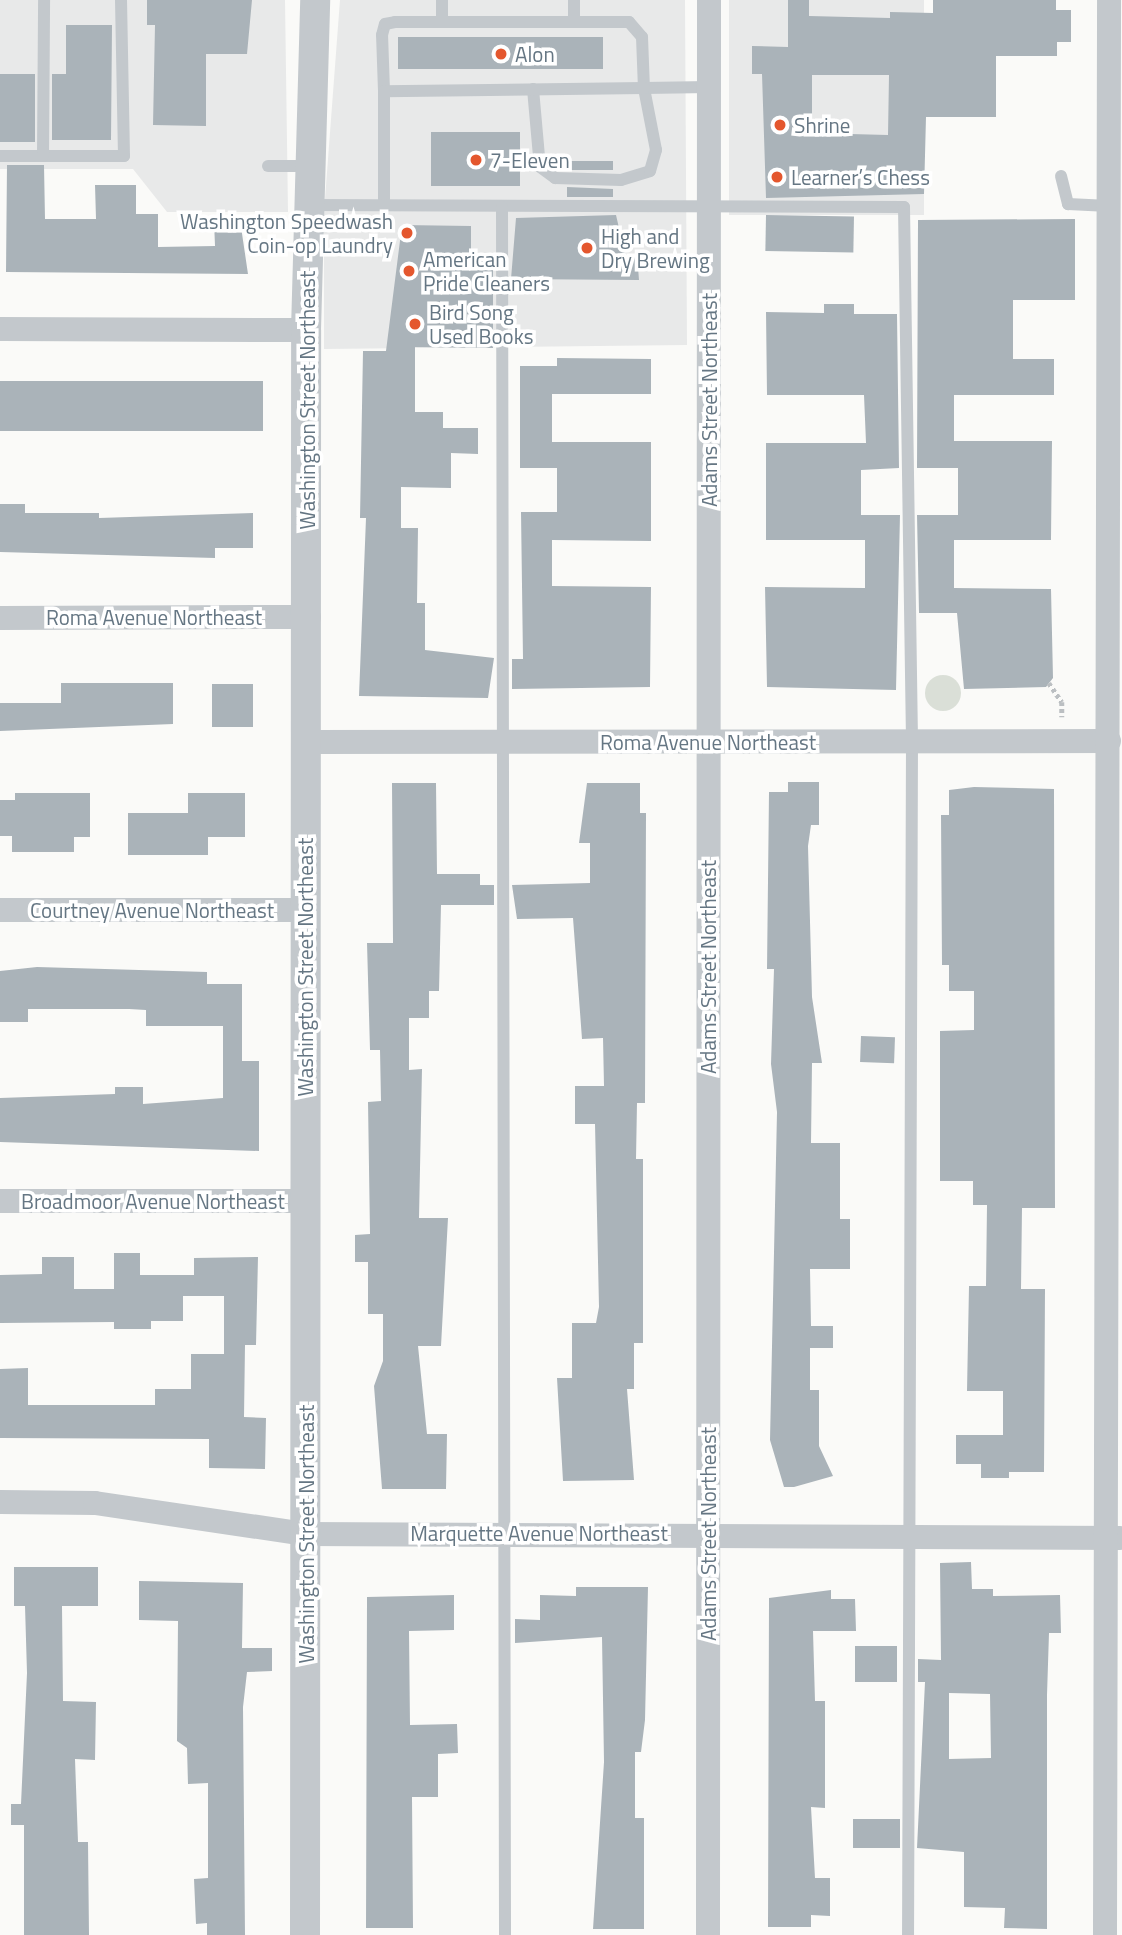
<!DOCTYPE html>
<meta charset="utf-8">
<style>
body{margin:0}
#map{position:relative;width:1122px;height:1935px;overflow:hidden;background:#fafaf8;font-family:"Titillium Web",sans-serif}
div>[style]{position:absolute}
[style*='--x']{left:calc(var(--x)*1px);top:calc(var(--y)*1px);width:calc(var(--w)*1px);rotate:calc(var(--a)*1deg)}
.built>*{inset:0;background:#e8e9e9;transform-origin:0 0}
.green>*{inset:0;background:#dadfd7}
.round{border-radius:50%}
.building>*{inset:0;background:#aab3b9;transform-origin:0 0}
.path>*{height:4.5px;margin-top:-2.25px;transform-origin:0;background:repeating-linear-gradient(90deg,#bbbfc2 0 3.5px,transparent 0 7px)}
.service>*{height:12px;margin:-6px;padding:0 6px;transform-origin:6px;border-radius:6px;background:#c3c8cc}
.minor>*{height:24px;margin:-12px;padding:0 12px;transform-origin:12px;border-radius:12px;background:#c3c8cc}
.tertiary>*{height:30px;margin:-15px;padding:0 15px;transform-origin:15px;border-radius:15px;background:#c3c8cc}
.dots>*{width:19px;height:19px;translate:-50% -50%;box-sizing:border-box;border:4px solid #fff;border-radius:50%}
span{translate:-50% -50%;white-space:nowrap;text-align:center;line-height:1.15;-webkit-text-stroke:7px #fff;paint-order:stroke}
.poi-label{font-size:21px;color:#657683}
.left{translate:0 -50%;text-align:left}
.right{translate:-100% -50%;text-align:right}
.street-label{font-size:21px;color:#657683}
</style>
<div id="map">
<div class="built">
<i style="clip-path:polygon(0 0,285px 0,288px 212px,167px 212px,133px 169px,0 169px)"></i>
<i style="clip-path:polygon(340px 0,685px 0,687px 345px,324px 349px,324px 212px)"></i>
<i style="left:729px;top:0;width:195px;height:215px"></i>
</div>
<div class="green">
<i class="round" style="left:925px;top:675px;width:36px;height:36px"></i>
</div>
<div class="building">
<i style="clip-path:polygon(147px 0,252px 0,247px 54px,206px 54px,206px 126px,153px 125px,155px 25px,147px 25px)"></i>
<i style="clip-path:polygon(evenodd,788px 0,809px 0,809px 16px,890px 18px,890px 12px,933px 13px,933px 0,1056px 0,1056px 10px,1071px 10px,1071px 42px,1057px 42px,1057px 56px,996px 56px,996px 117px,926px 117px,924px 194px,766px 198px,762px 74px,752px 74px,752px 46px,788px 47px,788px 0,812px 75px,889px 75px,888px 135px,812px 133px,812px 75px)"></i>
<i style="clip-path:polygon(66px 25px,112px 25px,111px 140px,52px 140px,52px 74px,66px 74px)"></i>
<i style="left:603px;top:37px;width:32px;height:205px;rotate:90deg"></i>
<i style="left:0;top:74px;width:35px;height:68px"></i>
<i style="left:520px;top:132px;width:54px;height:89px;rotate:90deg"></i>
<i style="left:567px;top:161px;width:46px;height:9px"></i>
<i style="clip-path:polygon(7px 165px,44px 165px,45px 219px,96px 219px,95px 185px,136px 185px,136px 214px,158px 214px,158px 247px,215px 246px,214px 221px,240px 220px,248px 274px,6px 272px)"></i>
<i style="clip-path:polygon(567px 187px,613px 189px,613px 197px,567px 197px)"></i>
<i style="clip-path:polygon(616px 215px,625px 254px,637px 255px,639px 280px,511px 279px,516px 218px)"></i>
<i style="left:766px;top:215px;width:88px;height:36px;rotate:1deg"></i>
<i style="clip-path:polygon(1075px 219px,1075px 300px,1013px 300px,1013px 359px,1054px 359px,1054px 395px,954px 395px,954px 441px,1052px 441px,1051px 540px,954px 540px,954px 588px,1051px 589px,1053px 678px,1046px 687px,964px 689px,957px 613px,919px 613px,917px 515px,958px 515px,958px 468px,917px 468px,918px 220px)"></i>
<i style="clip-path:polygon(402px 225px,471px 226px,471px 253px,493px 255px,493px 348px,415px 347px,415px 412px,443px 412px,443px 428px,478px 428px,478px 454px,451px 453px,451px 488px,401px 487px,401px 528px,418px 528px,417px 603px,425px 603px,425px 650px,494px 658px,488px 698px,359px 696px,366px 518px,360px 518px,363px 351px,386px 351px)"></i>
<i style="clip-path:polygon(824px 304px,854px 304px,854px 314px,897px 314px,899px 468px,861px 470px,861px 515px,900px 515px,896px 690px,767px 687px,765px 587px,865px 588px,865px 540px,766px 540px,766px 443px,866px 443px,864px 395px,767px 395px,766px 312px,824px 313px)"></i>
<i style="clip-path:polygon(557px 358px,651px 359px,651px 394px,552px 394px,552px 442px,651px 442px,651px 541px,552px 540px,552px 586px,651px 587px,650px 687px,512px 689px,512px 659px,523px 659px,521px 512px,557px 512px,557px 468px,520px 468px,520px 366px,557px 366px)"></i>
<i style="left:0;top:381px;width:263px;height:50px"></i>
<i style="clip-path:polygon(0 504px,25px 504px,25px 513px,99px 513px,99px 518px,253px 513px,253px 548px,215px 548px,215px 558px,0 552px)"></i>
<i style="clip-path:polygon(61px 683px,173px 683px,173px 724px,0 731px,0 703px,61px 703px)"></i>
<i style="left:212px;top:684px;width:41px;height:43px"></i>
<i style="clip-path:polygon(788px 782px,819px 782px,819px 825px,811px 825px,808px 846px,812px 997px,822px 1063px,812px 1063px,811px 1143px,840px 1143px,840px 1219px,850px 1219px,850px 1269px,810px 1269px,811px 1326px,833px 1326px,833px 1348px,810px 1348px,810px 1390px,819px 1390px,819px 1446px,833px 1476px,794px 1487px,784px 1487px,770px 1440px,777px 1112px,771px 1064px,774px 969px,767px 969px,769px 792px,788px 792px)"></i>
<i style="clip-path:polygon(392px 783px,436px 783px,437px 874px,480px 874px,480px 885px,494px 885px,494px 905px,441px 905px,439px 991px,429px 991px,429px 1018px,409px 1018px,409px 1070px,422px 1069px,419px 1218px,448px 1218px,441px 1346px,418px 1346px,427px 1434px,447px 1434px,446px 1489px,382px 1489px,374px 1386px,383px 1361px,383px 1314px,368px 1314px,368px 1262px,355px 1262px,355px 1235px,370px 1234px,368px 1102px,381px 1101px,380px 1050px,370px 1050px,367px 943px,393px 943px)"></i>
<i style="clip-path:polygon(587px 783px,640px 783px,640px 813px,646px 813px,645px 1103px,637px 1103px,636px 1159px,643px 1159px,643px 1343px,634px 1343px,634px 1389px,627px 1389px,634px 1480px,563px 1481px,557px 1378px,572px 1378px,572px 1323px,596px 1323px,599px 1307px,595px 1124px,575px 1124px,575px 1086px,604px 1086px,603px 1038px,582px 1039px,573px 918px,517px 919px,512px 885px,590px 883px,590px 843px,579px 843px)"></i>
<i style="clip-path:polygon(974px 787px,1054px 789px,1055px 1208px,1022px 1208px,1021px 1289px,1045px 1289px,1044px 1472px,1009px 1472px,1009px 1478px,981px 1478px,981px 1464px,956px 1464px,956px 1435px,1003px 1435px,1003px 1391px,967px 1391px,969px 1286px,986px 1286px,987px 1205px,973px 1205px,973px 1181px,940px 1181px,940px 1031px,974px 1030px,974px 991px,949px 991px,949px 965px,942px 965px,941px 815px,949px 815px,949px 790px)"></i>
<i style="clip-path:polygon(15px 793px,90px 793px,90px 837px,74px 837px,74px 852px,12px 852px,12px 836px,0 836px,0 800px,15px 800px)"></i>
<i style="clip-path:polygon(188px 793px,245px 793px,245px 837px,208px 837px,208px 855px,128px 855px,128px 813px,188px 813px)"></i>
<i style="clip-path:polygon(37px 967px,207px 972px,207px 984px,242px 984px,242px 1061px,259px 1061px,259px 1151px,0 1142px,0 1098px,115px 1094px,115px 1087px,143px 1087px,143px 1104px,223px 1098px,223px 1026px,146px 1026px,146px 1010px,129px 1009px,28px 1009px,28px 1022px,0 1022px,0 971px)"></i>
<i style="left:861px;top:1036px;width:34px;height:26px;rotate:2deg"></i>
<i style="clip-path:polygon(114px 1253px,140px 1253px,140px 1275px,194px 1275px,194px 1258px,258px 1257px,256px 1345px,245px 1345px,244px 1417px,266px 1418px,265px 1469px,209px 1468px,209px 1439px,0 1438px,0 1369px,28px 1368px,28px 1405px,155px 1405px,155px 1389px,191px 1389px,191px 1354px,224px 1354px,224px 1296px,183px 1296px,183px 1321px,151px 1321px,151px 1329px,114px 1329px,114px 1322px,0 1323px,0 1275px,42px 1274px,42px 1257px,74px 1257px,74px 1289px,114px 1289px)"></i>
<i style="clip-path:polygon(evenodd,971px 1562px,972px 1589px,993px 1589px,993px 1596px,1060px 1595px,1061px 1633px,1049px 1633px,1047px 1695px,1047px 1929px,1004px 1928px,1005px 1908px,964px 1907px,964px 1852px,917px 1848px,925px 1682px,918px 1682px,918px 1659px,941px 1660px,940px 1563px,971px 1562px,949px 1693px,990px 1694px,991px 1758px,949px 1759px,949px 1693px)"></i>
<i style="clip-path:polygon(14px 1567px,98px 1567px,98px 1606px,62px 1606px,63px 1701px,96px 1702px,95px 1760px,75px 1759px,78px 1842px,88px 1842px,89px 1935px,24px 1935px,24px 1825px,11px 1825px,11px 1804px,21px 1804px,27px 1673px,25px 1606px,14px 1606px)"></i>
<i style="clip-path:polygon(139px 1581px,243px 1583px,242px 1648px,272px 1648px,272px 1671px,247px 1672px,243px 1707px,245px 1935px,207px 1935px,207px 1923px,196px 1924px,194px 1879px,208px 1878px,208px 1783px,188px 1784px,187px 1748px,177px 1741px,178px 1621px,139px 1620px)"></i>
<i style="clip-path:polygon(576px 1587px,648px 1587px,645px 1720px,641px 1752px,635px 1752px,635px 1818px,644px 1818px,644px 1929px,593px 1929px,604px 1762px,602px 1637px,515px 1643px,515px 1619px,540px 1620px,540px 1595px,576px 1596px)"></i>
<i style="clip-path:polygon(831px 1590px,831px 1599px,855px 1599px,856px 1631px,813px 1631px,815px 1701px,825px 1701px,825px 1808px,811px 1807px,815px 1878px,830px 1878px,830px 1916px,811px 1915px,811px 1927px,768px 1927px,769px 1598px)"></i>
<i style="clip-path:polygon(454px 1595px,454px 1630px,409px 1631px,410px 1725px,457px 1724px,458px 1753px,438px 1754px,438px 1797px,412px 1797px,413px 1928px,366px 1928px,367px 1597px)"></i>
<i style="left:855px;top:1646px;width:42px;height:36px"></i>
<i style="left:900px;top:1819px;width:29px;height:47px;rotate:90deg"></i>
</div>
<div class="path">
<i style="--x:1049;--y:683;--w:23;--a:56"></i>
<i style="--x:1062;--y:702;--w:15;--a:90"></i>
</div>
<div class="service">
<i style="--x:574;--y:0;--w:22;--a:90"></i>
<i style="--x:442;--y:22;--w:22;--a:-90"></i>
<i style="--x:533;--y:89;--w:78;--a:84.9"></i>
<i style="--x:540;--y:167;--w:19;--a:36"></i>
<i style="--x:555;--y:178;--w:66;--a:1.7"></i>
<i style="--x:621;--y:180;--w:30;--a:-17"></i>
<i style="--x:650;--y:171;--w:22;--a:-74"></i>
<i style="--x:656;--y:150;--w:63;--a:-101"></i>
<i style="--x:644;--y:88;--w:65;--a:-0.9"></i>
<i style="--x:384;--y:91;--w:56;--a:-92"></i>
<i style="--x:382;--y:35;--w:11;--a:-75"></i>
<i style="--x:385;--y:24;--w:10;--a:-11"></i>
<i style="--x:395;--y:22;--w:234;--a:0"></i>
<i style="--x:629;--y:22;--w:20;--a:49"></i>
<i style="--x:642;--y:37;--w:51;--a:87.8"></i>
<i style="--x:644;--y:88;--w:260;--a:179.3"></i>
<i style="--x:384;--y:91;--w:115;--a:90"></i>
<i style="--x:0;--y:156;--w:124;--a:0"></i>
<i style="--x:124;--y:156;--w:156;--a:-91.1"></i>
<i style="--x:43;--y:156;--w:156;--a:-89.6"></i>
<i style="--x:268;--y:166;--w:40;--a:0"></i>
<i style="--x:1061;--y:176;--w:29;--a:76"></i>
<i style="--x:1068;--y:204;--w:41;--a:2.8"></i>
<i style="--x:308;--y:205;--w:596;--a:0.19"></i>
<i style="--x:904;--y:207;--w:535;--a:89.14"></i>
<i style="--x:912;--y:742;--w:1193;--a:90.19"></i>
<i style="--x:502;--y:207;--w:1728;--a:89.9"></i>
</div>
<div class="minor">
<i style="--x:0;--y:329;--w:306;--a:0.2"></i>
<i style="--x:0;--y:618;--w:309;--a:-0.2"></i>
<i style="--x:308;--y:742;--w:801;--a:-0.07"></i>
<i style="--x:0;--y:910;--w:304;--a:0"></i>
<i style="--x:0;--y:1201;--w:305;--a:0"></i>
<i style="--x:0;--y:1502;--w:95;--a:0.6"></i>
<i style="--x:95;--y:1503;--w:213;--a:8.4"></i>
<i style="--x:306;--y:1534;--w:814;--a:0.28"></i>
<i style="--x:708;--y:1935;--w:1935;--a:-89.97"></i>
<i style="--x:1105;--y:1935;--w:1935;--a:-89.88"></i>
</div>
<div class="tertiary">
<i style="--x:305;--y:1935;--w:1605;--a:-89.96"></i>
<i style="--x:306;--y:330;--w:330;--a:-88.4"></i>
</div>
<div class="dots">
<i style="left:501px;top:54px;background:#e4572e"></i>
<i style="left:780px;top:125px;background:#e4572e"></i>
<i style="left:476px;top:160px;background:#e4572e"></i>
<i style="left:777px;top:177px;background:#e4572e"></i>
<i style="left:407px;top:233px;background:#e4572e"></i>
<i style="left:587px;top:248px;background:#e4572e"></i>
<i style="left:409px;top:271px;background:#e4572e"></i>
<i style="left:415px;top:324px;background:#e4572e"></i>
</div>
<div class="poi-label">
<span class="left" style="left:515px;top:54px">Alon</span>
<span class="left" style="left:794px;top:125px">Shrine</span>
<span class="left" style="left:490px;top:160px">7-Eleven</span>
<span class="left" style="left:791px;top:177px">Learner’s Chess</span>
<span class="right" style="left:393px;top:233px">Washington Speedwash<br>Coin-op Laundry</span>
<span class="left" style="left:601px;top:248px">High and<br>Dry Brewing</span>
<span class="left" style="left:423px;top:271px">American<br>Pride Cleaners</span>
<span class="left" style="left:429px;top:324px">Bird Song<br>Used Books</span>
</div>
<div class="street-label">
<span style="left:307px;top:400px;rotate:-90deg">Washington Street Northeast</span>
<span style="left:709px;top:400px;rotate:-90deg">Adams Street Northeast</span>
<span style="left:154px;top:617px">Roma Avenue Northeast</span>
<span style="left:708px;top:742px">Roma Avenue Northeast</span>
<span style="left:152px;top:910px">Courtney Avenue Northeast</span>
<span style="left:305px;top:967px;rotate:-90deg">Washington Street Northeast</span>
<span style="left:708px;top:967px;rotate:-90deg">Adams Street Northeast</span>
<span style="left:153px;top:1201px">Broadmoor Avenue Northeast</span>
<span style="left:539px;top:1533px">Marquette Avenue Northeast</span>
<span style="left:306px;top:1534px;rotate:-90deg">Washington Street Northeast</span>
<span style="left:708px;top:1534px;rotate:-90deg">Adams Street Northeast</span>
</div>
</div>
